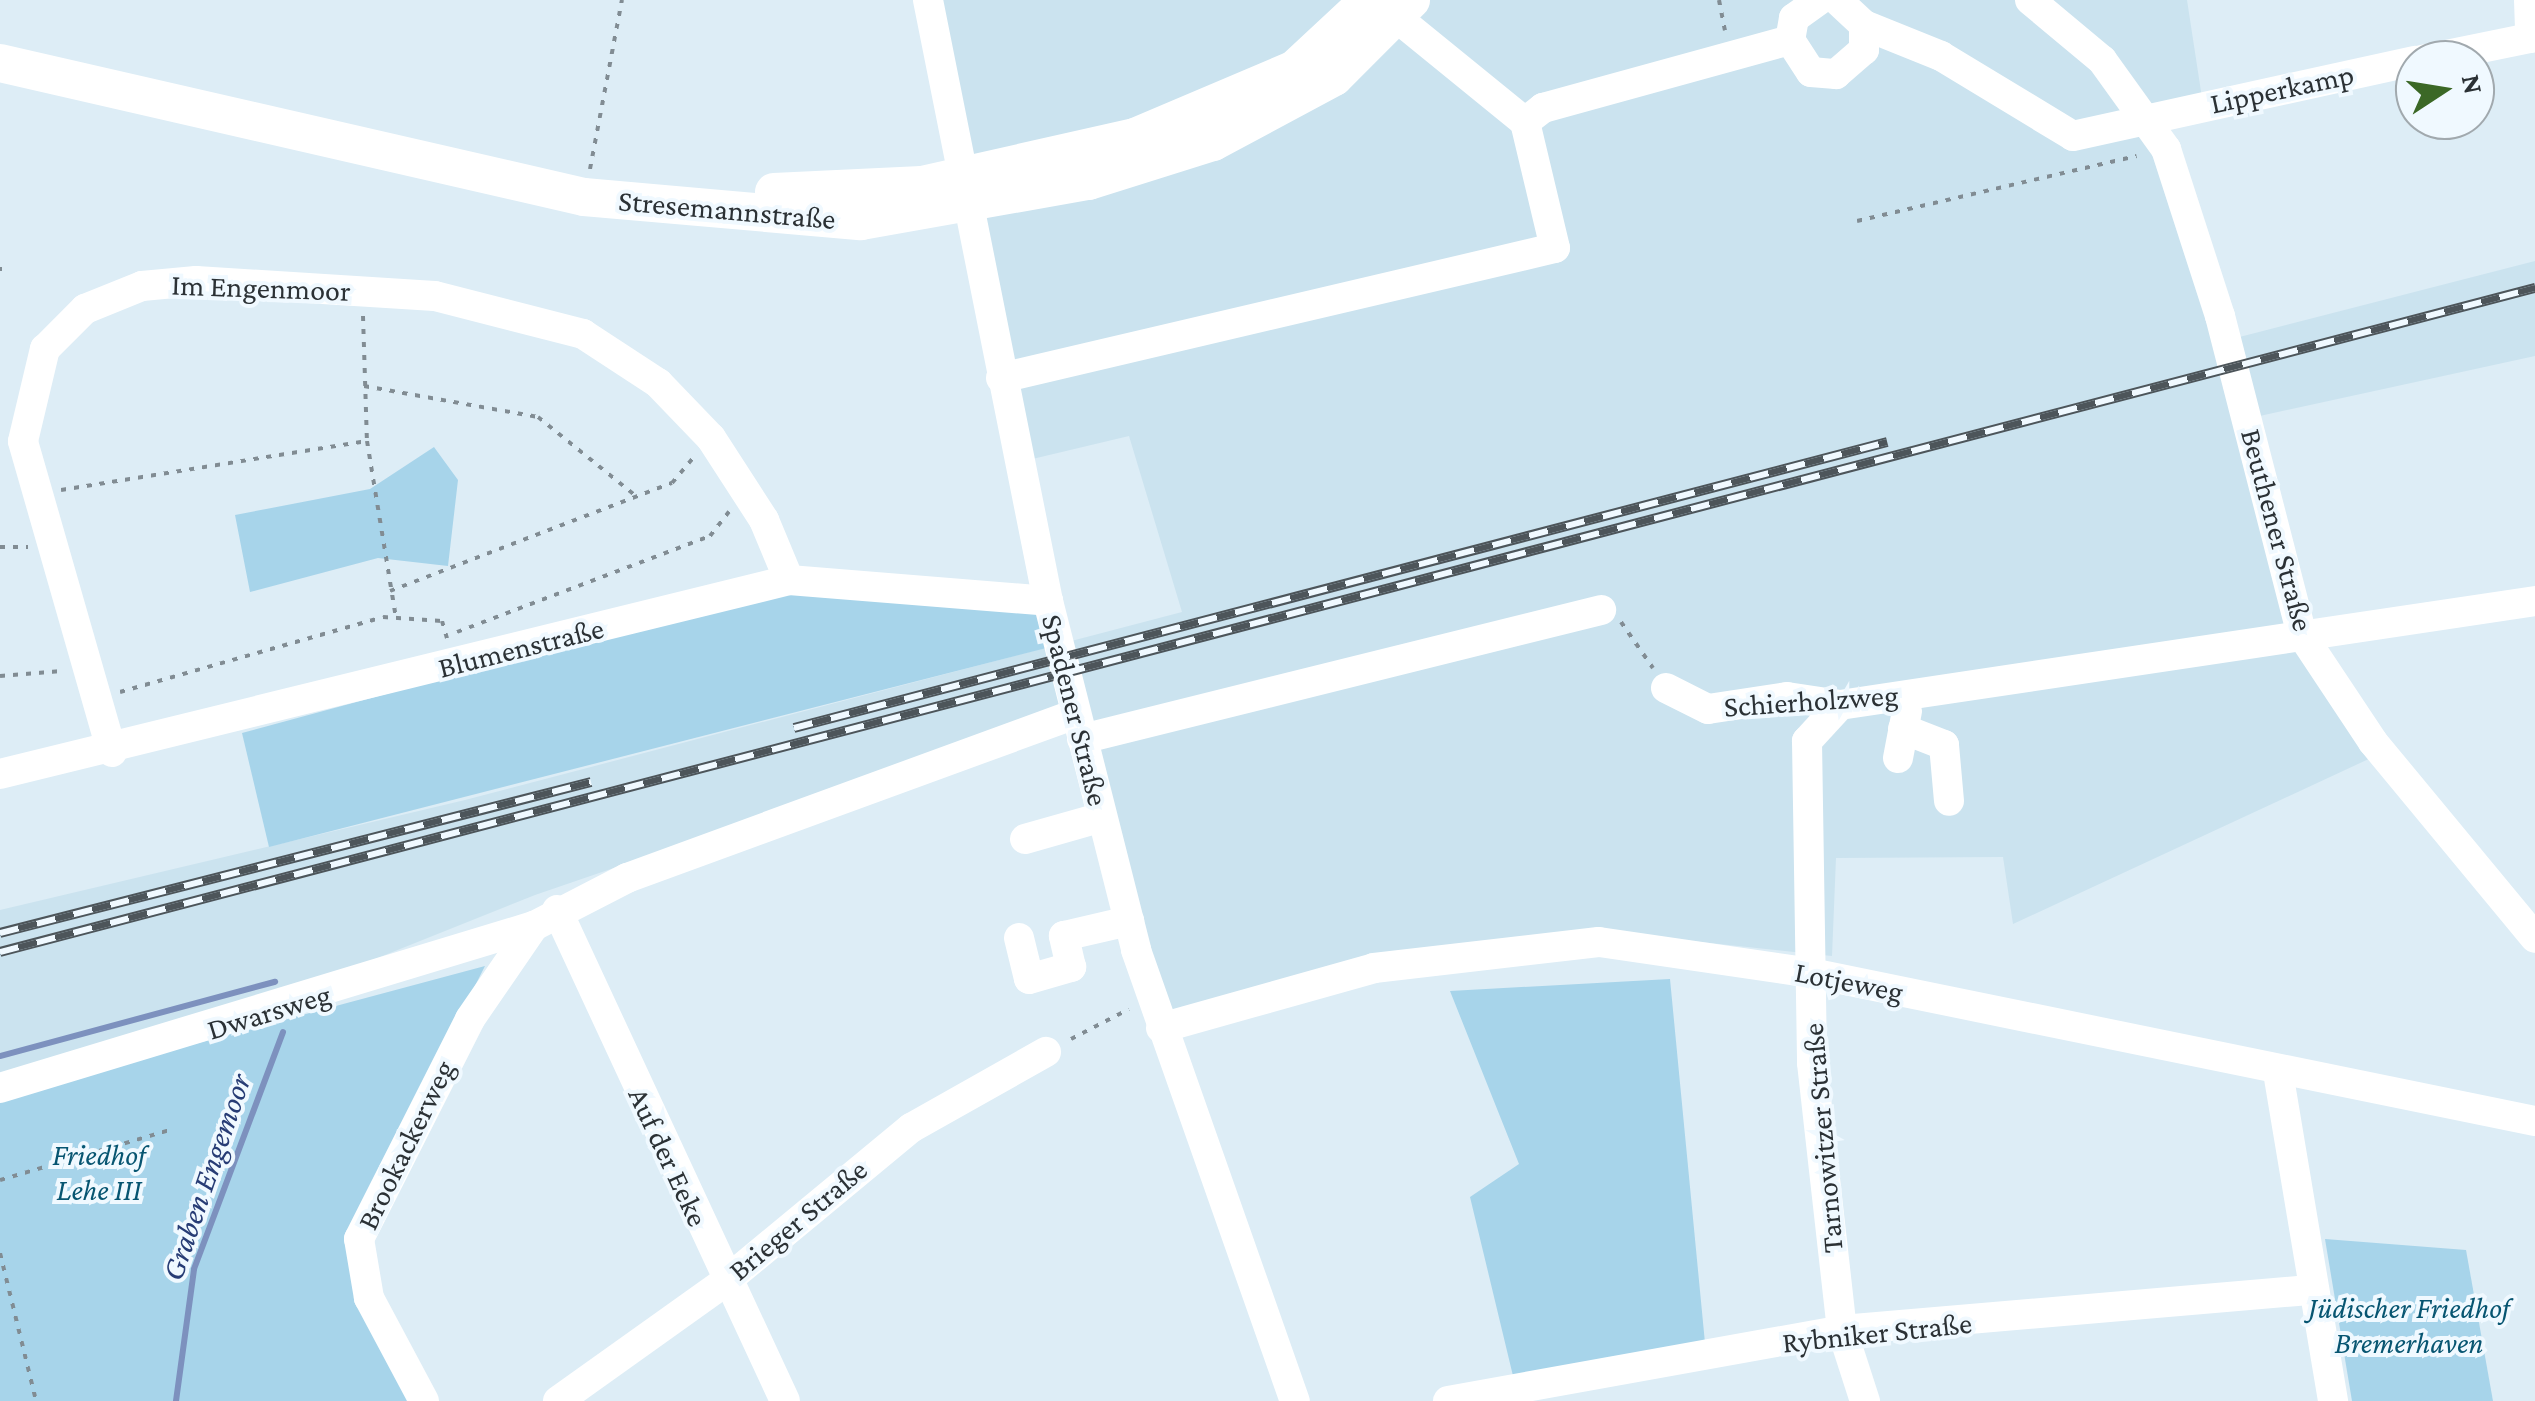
<!DOCTYPE html>
<meta charset="utf-8">
<style>
body{margin:0}
#map{position:relative;width:2535px;height:1401px;overflow:hidden;background:#ddedf6;font-family:"Crimson Pro",serif}
div>[style]{position:absolute}
[style*='--x']{left:calc(var(--x)*1px);top:calc(var(--y)*1px);width:calc(var(--w)*1px);rotate:calc(var(--a)*1deg)}
.built>*{inset:0;background:#cbe3ef}
.green>*{inset:0;background:#a7d4ea}
.stream>*{height:6px;margin:-3px;padding:0 3px;transform-origin:3px;border-radius:3px;background:#7d91be}
.path>*{height:4px;margin-top:-2px;transform-origin:0;background:repeating-linear-gradient(90deg,#818c93 0 5px,transparent 0 13px)}
.minor>*{height:30px;margin:-15px;padding:0 15px;transform-origin:15px;border-radius:15px;background:#fff}
.major>*{height:38px;margin:-19px;padding:0 19px;transform-origin:19px;border-radius:19px;background:#fff}
.rail>*{height:10px;margin-top:-5px;transform-origin:0;background:repeating-linear-gradient(90deg,#f0f9ff 0 19px,#4d555a 0 38px);box-sizing:border-box;border-block:2px solid #4d555a}
span{translate:-50% -50%;white-space:nowrap;text-align:center;line-height:1.15;-webkit-text-stroke:8px #f0f9ff;paint-order:stroke}
.street-label{font-size:30px;color:#2b3135}
.park-label{font-size:30px;color:#075571;font-style:italic}
.water-label{font-size:32px;color:#273c75;font-style:italic}
.north{position:absolute;left:2395px;top:40px;width:100px;height:100px;box-sizing:border-box;background:#f0f9ff;border:2px solid #a1a9ae;border-radius:50%;rotate:78deg;font-size:28px;font-weight:700;line-height:40px;text-align:center;color:#2b3135}
.north::after{content:'';display:block;margin:auto;width:35px;height:45px;background:#3b6826;clip-path:polygon(50% 0,100% 100%,50% 72%,0 100%)}
</style>
<div id="map">
<div class="built">
<i style="clip-path:polygon(931px 0,2187px 0,2202px 98px,2147px 116px,2224px 341px,2535px 261px,2535px 356px,2246px 419px,2310px 629px,2386px 751px,2013px 924px,2003px 857px,1836px 858px,1832px 956px,1598px 931px,1166px 1014px,1084px 707px,535px 895px,265px 1003px,0 1077px,0 910px,465px 800px,1182px 612px,1129px 436px,1024px 461px)"></i>
</div>
<div class="green">
<i style="clip-path:polygon(434px 447px,458px 480px,448px 566px,378px 558px,250px 592px,235px 515px,370px 489px)"></i>
<i style="clip-path:polygon(789px 585px,1049px 606px,1058px 645px,269px 847px,242px 733px)"></i>
<i style="clip-path:polygon(485px 966px,353px 1228px,414px 1401px,0 1401px,0 1096px)"></i>
<i style="clip-path:polygon(1670px 979px,1705px 1343px,1514px 1380px,1470px 1197px,1519px 1164px,1450px 991px)"></i>
<i style="clip-path:polygon(2325px 1239px,2466px 1250px,2493px 1401px,2352px 1401px)"></i>
</div>
<div class="stream">
<i style="--x:0;--y:1056;--w:285;--a:-15.1"></i>
<i style="--x:176;--y:1401;--w:133;--a:-82.2"></i>
<i style="--x:194;--y:1269;--w:253;--a:-69.4"></i>
</div>
<div class="path">
<i style="--x:1719;--y:0;--w:31;--a:79"></i>
<i style="--x:590;--y:169;--w:172;--a:-79.3"></i>
<i style="--x:1857;--y:221;--w:287;--a:-13.1"></i>
<i style="--x:0;--y:269;--w:2;--a:0"></i>
<i style="--x:363;--y:316;--w:125;--a:88.2"></i>
<i style="--x:367;--y:441;--w:179;--a:80.7"></i>
<i style="--x:364;--y:386;--w:177;--a:10.1"></i>
<i style="--x:538;--y:417;--w:127;--a:38.9"></i>
<i style="--x:61;--y:490;--w:310;--a:-9.1"></i>
<i style="--x:0;--y:547;--w:28;--a:0"></i>
<i style="--x:390;--y:591;--w:302;--a:-21"></i>
<i style="--x:672;--y:483;--w:33;--a:-50"></i>
<i style="--x:1621;--y:622;--w:56;--a:55.2"></i>
<i style="--x:457;--y:632;--w:271;--a:-20.8"></i>
<i style="--x:710;--y:536;--w:31;--a:-52"></i>
<i style="--x:0;--y:676;--w:62;--a:-4.6"></i>
<i style="--x:120;--y:692;--w:273;--a:-15.9"></i>
<i style="--x:383;--y:617;--w:59;--a:3.9"></i>
<i style="--x:442;--y:621;--w:18;--a:74"></i>
<i style="--x:1071;--y:1039;--w:65;--a:-27.3"></i>
<i style="--x:0;--y:1180;--w:180;--a:-16.4"></i>
<i style="--x:0;--y:1253;--w:152;--a:76.3"></i>
</div>
<div class="minor">
<i style="--x:928;--y:0;--w:613;--a:78.71"></i>
<i style="--x:1048;--y:601;--w:360;--a:75.8"></i>
<i style="--x:1136;--y:950;--w:478;--a:70.6"></i>
<i style="--x:1819;--y:0;--w:31;--a:144"></i>
<i style="--x:1794;--y:18;--w:22;--a:100"></i>
<i style="--x:1790;--y:40;--w:38;--a:57"></i>
<i style="--x:1811;--y:72;--w:25;--a:5"></i>
<i style="--x:1836;--y:74;--w:37;--a:-41"></i>
<i style="--x:1864;--y:50;--w:25;--a:-90"></i>
<i style="--x:1864;--y:25;--w:37;--a:-137"></i>
<i style="--x:2030;--y:0;--w:94;--a:39.8"></i>
<i style="--x:2102;--y:60;--w:110;--a:54.3"></i>
<i style="--x:2166;--y:149;--w:176;--a:72.1"></i>
<i style="--x:2220;--y:316;--w:329;--a:75.6"></i>
<i style="--x:2302;--y:635;--w:128;--a:56.4"></i>
<i style="--x:2373;--y:742;--w:254;--a:50.4"></i>
<i style="--x:2529;--y:0;--w:38;--a:88"></i>
<i style="--x:1864;--y:25;--w:83;--a:21.9"></i>
<i style="--x:1941;--y:56;--w:154;--a:31.2"></i>
<i style="--x:2073;--y:136;--w:350;--a:-12.4"></i>
<i style="--x:2422;--y:60;--w:115;--a:-11.5"></i>
<i style="--x:1525;--y:122;--w:23;--a:-38"></i>
<i style="--x:1543;--y:108;--w:256;--a:-15.4"></i>
<i style="--x:1001;--y:378;--w:569;--a:-13.21"></i>
<i style="--x:1555;--y:248;--w:130;--a:-103.4"></i>
<i style="--x:1525;--y:122;--w:165;--a:-140.9"></i>
<i style="--x:1666;--y:688;--w:47;--a:26.6"></i>
<i style="--x:1708;--y:709;--w:80;--a:-8.6"></i>
<i style="--x:1787;--y:697;--w:54;--a:8.6"></i>
<i style="--x:1840;--y:705;--w:703;--a:-8.51"></i>
<i style="--x:1840;--y:705;--w:49;--a:132.5"></i>
<i style="--x:1807;--y:741;--w:322;--a:89.1"></i>
<i style="--x:1812;--y:1063;--w:269;--a:83.6"></i>
<i style="--x:1842;--y:1330;--w:75;--a:72.1"></i>
<i style="--x:1903;--y:729;--w:44;--a:21.3"></i>
<i style="--x:1944;--y:745;--w:56;--a:84.9"></i>
<i style="--x:1082;--y:739;--w:535;--a:-13.96"></i>
<i style="--x:112;--y:752;--w:323;--a:-106"></i>
<i style="--x:23;--y:441;--w:95;--a:-76.6"></i>
<i style="--x:45;--y:349;--w:57;--a:-45"></i>
<i style="--x:85;--y:309;--w:61;--a:-22"></i>
<i style="--x:142;--y:286;--w:54;--a:-5.3"></i>
<i style="--x:196;--y:281;--w:239;--a:3.6"></i>
<i style="--x:435;--y:296;--w:153;--a:14.4"></i>
<i style="--x:583;--y:334;--w:90;--a:33.2"></i>
<i style="--x:658;--y:383;--w:76;--a:46.1"></i>
<i style="--x:711;--y:438;--w:98;--a:57.1"></i>
<i style="--x:764;--y:520;--w:65;--a:67.4"></i>
<i style="--x:1898;--y:758;--w:48;--a:-79.2"></i>
<i style="--x:0;--y:774;--w:813;--a:-13.81"></i>
<i style="--x:789;--y:580;--w:260;--a:4.6"></i>
<i style="--x:1025;--y:839;--w:80;--a:-15.9"></i>
<i style="--x:557;--y:910;--w:541;--a:65.09"></i>
<i style="--x:1019;--y:938;--w:42;--a:76.3"></i>
<i style="--x:1029;--y:979;--w:44;--a:-15.9"></i>
<i style="--x:1071;--y:967;--w:32;--a:-103"></i>
<i style="--x:1064;--y:936;--w:67;--a:-13"></i>
<i style="--x:1161;--y:1028;--w:221;--a:-15.7"></i>
<i style="--x:1374;--y:968;--w:226;--a:-6.6"></i>
<i style="--x:1599;--y:942;--w:214;--a:8.3"></i>
<i style="--x:1811;--y:973;--w:739;--a:11.55"></i>
<i style="--x:2278;--y:1072;--w:334;--a:80.5"></i>
<i style="--x:0;--y:1088;--w:558;--a:-16.88"></i>
<i style="--x:424;--y:1401;--w:117;--a:-118.1"></i>
<i style="--x:369;--y:1298;--w:60;--a:-99.6"></i>
<i style="--x:359;--y:1239;--w:246;--a:-63.2"></i>
<i style="--x:470;--y:1019;--w:113;--a:-55.5"></i>
<i style="--x:534;--y:926;--w:105;--a:-27.3"></i>
<i style="--x:627;--y:878;--w:477;--a:-20.1"></i>
<i style="--x:558;--y:1401;--w:206;--a:-35.5"></i>
<i style="--x:726;--y:1281;--w:240;--a:-39.6"></i>
<i style="--x:911;--y:1128;--w:155;--a:-29.4"></i>
<i style="--x:1448;--y:1401;--w:400;--a:-10.2"></i>
<i style="--x:1842;--y:1330;--w:472;--a:-4.9"></i>
</div>
<div class="major">
<i style="--x:0;--y:63;--w:599;--a:12.92"></i>
<i style="--x:584;--y:197;--w:278;--a:5"></i>
<i style="--x:861;--y:221;--w:231;--a:-10"></i>
<i style="--x:1089;--y:181;--w:130;--a:-17.5"></i>
<i style="--x:1213;--y:142;--w:137;--a:-28.2"></i>
<i style="--x:1334;--y:77;--w:109;--a:-45"></i>
<i style="--x:774;--y:192;--w:148;--a:-2.7"></i>
<i style="--x:922;--y:185;--w:218;--a:-12.7"></i>
<i style="--x:1135;--y:137;--w:174;--a:-23"></i>
<i style="--x:1295;--y:69;--w:101;--a:-43"></i>
</div>
<div class="rail">
<i style="--x:794;--y:728;--w:1130;--a:-14.66"></i>
<i style="--x:0;--y:933;--w:610;--a:-14.33"></i>
<i style="--x:0;--y:952;--w:2621;--a:-14.68"></i>
</div>
<div class="street-label">
<span style="left:2282px;top:89px;rotate:-12deg">Lipperkamp</span>
<span style="left:727px;top:210px;rotate:5deg">Stresemannstraße</span>
<span style="left:261px;top:288px;rotate:2deg">Im Engenmoor</span>
<span style="left:2277px;top:530px;rotate:75deg">Beuthener Straße</span>
<span style="left:521px;top:648px;rotate:-14deg">Blumenstraße</span>
<span style="left:1811px;top:701px;rotate:-4deg">Schierholzweg</span>
<span style="left:1075px;top:710px;rotate:76deg">Spadener Straße</span>
<span style="left:1849px;top:982px;rotate:11deg">Lotjeweg</span>
<span style="left:269px;top:1012px;rotate:-17deg">Dwarsweg</span>
<span style="left:1823px;top:1138px;rotate:-95deg">Tarnowitzer Straße</span>
<span style="left:406px;top:1145px;rotate:-64deg">Brookackerweg</span>
<span style="left:668px;top:1157px;rotate:65deg">Auf der Eeke</span>
<span style="left:798px;top:1220px;rotate:-40deg">Brieger Straße</span>
<span style="left:1877px;top:1333px;rotate:-6deg">Rybniker Straße</span>
</div>
<div class="park-label">
<span style="left:99px;top:1172px">Friedhof<br>Lehe III</span>
<span style="left:2409px;top:1325px">Jüdischer Friedhof<br>Bremerhaven</span>
</div>
<div class="water-label">
<span style="left:206px;top:1177px;rotate:-71deg">Graben Engemoor</span>
</div>
<div class="north">N</div>
</div>
